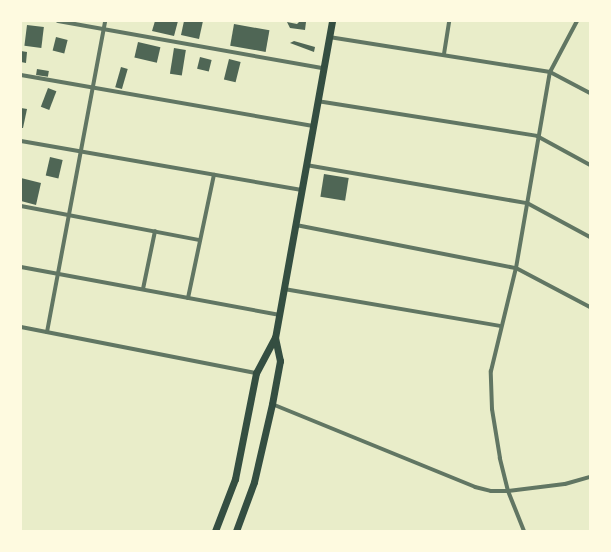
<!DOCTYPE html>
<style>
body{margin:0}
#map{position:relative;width:611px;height:552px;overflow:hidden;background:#e9edc9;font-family:Cabin,sans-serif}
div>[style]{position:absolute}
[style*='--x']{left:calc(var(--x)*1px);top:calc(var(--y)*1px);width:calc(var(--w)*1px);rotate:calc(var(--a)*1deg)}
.building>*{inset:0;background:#4f6655;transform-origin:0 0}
.minor>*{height:4px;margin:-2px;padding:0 2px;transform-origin:2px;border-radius:2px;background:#617663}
.secondary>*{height:7px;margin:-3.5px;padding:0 3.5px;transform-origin:3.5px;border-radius:3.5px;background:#344e41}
span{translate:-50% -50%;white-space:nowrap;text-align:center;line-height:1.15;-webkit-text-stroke:3px #fefae0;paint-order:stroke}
.frame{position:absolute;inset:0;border:22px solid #fefae0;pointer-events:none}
</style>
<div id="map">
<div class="building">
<i style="clip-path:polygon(155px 21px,178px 21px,174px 36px,152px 31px)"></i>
<i style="clip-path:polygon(184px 21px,203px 21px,199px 39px,181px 35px)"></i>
<i style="clip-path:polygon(287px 22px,297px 24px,299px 22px,306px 22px,305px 30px,290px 28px)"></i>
<i style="left:234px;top:24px;width:36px;height:22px;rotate:10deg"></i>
<i style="left:27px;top:25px;width:17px;height:21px;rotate:7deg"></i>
<i style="left:56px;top:37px;width:12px;height:14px;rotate:14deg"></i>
<i style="clip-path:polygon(294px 41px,315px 47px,314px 52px,290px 43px)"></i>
<i style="left:138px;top:42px;width:23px;height:16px;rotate:13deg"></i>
<i style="left:174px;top:48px;width:12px;height:26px;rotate:9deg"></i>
<i style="clip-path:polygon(21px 51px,27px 52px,26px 63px,21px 62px)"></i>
<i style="left:200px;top:57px;width:12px;height:12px;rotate:14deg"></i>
<i style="left:229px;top:59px;width:12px;height:21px;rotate:14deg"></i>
<i style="left:121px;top:67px;width:7px;height:21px;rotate:16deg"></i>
<i style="left:37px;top:69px;width:12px;height:6px;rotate:9deg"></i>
<i style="left:48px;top:88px;width:9px;height:20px;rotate:21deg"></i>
<i style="clip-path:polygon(21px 108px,27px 109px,23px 128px,21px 128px)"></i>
<i style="left:50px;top:157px;width:13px;height:19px;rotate:13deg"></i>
<i style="left:324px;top:174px;width:25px;height:23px;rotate:9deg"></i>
<i style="clip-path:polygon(21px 178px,41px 183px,36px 205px,21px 201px)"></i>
</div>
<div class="minor">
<i style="--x:58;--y:21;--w:268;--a:10.1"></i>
<i style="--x:329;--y:37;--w:224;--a:9"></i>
<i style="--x:550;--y:72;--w:45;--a:27.7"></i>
<i style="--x:444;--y:54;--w:33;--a:-81"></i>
<i style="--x:21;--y:75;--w:295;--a:9.9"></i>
<i style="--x:317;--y:101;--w:223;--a:9"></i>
<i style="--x:537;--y:136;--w:60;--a:28.7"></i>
<i style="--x:21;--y:141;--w:285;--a:9.9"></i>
<i style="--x:306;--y:165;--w:224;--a:9.8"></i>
<i style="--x:527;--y:203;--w:72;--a:28.4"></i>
<i style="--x:21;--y:206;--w:182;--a:10.8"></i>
<i style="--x:296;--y:225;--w:224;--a:11.1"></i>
<i style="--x:516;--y:268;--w:84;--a:27.8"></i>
<i style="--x:21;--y:267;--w:262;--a:10.5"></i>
<i style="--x:143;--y:289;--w:59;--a:-78.3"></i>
<i style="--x:284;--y:289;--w:219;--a:9.7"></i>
<i style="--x:188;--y:298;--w:126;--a:-78.1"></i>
<i style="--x:21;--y:327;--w:239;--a:11.1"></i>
<i style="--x:47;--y:332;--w:316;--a:-79.4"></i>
<i style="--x:272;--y:404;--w:219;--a:22.2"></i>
<i style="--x:475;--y:487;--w:16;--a:14"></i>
<i style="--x:491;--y:491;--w:17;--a:0"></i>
<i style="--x:508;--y:491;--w:57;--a:-7"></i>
<i style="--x:565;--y:484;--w:26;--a:-16"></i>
<i style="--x:524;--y:531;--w:43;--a:-111.8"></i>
<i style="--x:508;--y:491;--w:34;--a:-104"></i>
<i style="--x:500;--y:458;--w:50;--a:-99.3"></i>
<i style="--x:492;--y:409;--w:38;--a:-92"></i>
<i style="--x:491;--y:371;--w:106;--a:-76.4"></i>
<i style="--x:516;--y:268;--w:199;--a:-80.2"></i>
<i style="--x:550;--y:72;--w:58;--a:-62.1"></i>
</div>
<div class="secondary">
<i style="--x:215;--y:531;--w:56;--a:-69"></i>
<i style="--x:235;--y:479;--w:108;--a:-78.8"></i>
<i style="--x:256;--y:373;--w:40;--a:-62"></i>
<i style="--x:275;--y:338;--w:322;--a:-79.8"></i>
<i style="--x:236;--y:531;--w:52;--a:-69.8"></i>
<i style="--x:254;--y:482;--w:80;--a:-77"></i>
<i style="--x:272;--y:404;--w:44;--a:-79.5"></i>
<i style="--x:280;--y:361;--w:24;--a:-102"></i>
</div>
<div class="frame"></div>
</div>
